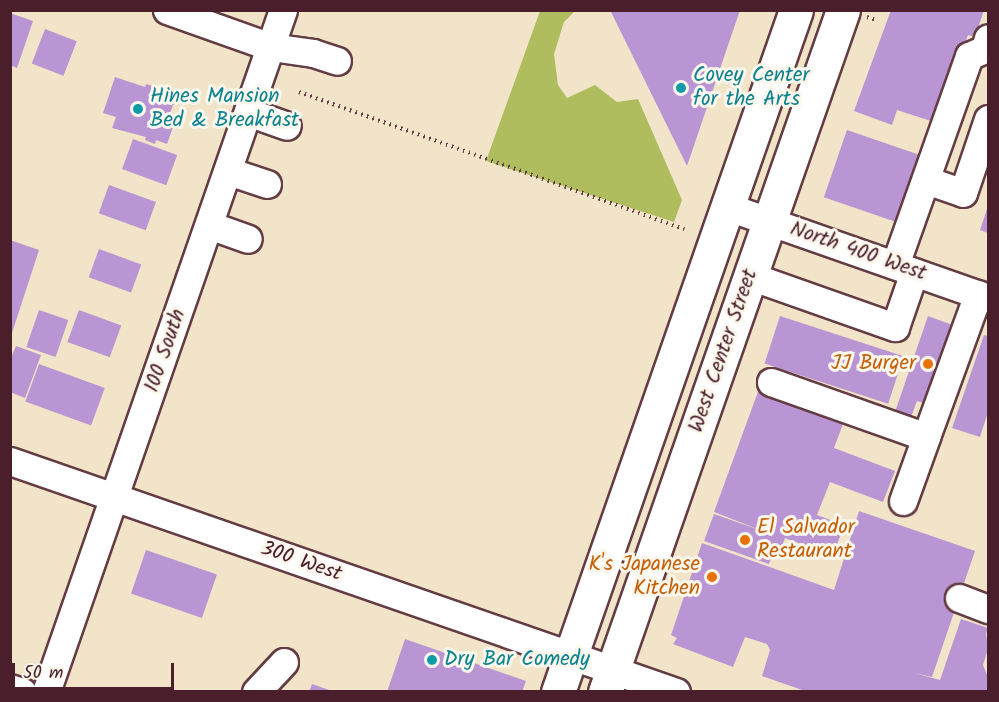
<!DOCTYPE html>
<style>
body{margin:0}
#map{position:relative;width:999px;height:702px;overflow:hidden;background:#f1e4c8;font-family:Kalam,sans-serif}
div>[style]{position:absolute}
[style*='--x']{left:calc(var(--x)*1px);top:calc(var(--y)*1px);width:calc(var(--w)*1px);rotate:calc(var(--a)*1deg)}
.green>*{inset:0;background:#afbd5f}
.building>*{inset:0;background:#ba95d4;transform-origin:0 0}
.path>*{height:4px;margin-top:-2px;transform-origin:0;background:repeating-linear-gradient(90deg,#633d43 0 1.5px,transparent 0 6px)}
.roads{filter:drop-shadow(2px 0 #633d43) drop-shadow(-2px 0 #633d43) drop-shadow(0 2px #633d43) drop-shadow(0 -2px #633d43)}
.minor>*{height:27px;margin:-13.5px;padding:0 13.5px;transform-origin:13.5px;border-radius:13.5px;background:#fff}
.major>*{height:33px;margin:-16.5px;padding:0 16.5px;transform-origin:16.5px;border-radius:16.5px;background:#fff}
.dots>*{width:16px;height:16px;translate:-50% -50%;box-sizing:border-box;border:3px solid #fbf7ec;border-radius:50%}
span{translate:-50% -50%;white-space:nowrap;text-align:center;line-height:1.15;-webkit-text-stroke:6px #fbf7ec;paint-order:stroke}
.culture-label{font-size:21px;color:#0d838f}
.left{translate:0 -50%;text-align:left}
.street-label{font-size:21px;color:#4a1f2b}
.food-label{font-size:21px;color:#c56008}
.right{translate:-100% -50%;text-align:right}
.frame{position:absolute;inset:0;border:12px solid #4a1f2b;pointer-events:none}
.scale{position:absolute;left:12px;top:663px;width:162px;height:27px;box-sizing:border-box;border:3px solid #4a1f2b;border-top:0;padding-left:8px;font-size:18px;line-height:21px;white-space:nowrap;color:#4a1f2b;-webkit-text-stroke:4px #fbf7ec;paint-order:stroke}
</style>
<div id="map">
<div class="green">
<i style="clip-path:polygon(540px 11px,575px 11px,564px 22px,554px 54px,558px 85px,567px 98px,595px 85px,617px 102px,638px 99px,682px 200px,674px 222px,486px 161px)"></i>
</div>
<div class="building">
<i style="clip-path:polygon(610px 10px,740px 10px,687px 166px)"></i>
<i style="clip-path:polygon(891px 10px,984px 10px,975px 37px,968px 35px,937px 123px,897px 110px,892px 125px,854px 111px)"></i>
<i style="clip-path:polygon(10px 13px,33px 21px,17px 68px,10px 65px)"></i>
<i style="left:45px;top:29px;width:34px;height:37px;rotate:21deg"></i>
<i style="clip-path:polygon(115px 77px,145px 87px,146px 84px,162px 89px,161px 92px,168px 95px,174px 92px,179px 103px,173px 105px,170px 113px,181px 117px,177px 129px,173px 127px,167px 144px,156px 140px,155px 144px,145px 140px,146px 137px,112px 128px,116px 117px,103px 113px)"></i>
<i style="left:847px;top:130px;width:84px;height:71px;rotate:19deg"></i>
<i style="left:133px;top:139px;width:47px;height:32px;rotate:20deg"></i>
<i style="left:109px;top:185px;width:50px;height:30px;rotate:20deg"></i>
<i style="clip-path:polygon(988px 206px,988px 233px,980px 230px)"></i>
<i style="clip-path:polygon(10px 240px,39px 250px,12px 333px,10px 332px)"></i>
<i style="left:99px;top:249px;width:45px;height:30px;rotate:20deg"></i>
<i style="left:39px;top:310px;width:31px;height:39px;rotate:19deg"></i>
<i style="left:79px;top:310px;width:45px;height:34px;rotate:20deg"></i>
<i style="left:780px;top:316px;width:130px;height:50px;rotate:18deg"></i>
<i style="clip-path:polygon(928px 316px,958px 327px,931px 405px,917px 401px,911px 417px,895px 412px)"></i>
<i style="clip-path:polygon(984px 335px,988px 336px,988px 412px,980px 437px,952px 428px)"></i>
<i style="clip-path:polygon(16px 346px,41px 355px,25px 398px,10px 392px,10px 360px)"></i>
<i style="left:39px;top:364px;width:70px;height:40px;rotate:20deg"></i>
<i style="clip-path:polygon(759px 389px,844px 421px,834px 448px,895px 471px,883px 502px,830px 482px,817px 515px,844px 525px,833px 556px,785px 538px,780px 552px,774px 550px,769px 564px,704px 541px,714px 514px,768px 533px,714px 512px)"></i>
<i style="clip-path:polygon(859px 511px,975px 551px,932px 677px,914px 673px,940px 680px,961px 619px,988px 628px,986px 634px,988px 649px,983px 665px,988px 677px,988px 692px,808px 692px,762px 676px,770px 650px,767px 644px,745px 637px,733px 667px,673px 644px,677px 638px,671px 635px,702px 543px,834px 590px)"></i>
<i style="left:146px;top:550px;width:75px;height:46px;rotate:19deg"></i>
<i style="clip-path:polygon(405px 639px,526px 681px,522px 692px,387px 692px)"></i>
<i style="clip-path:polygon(312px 684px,332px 691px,332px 692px,309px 692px)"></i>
</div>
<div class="path">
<i style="--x:867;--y:17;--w:9;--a:18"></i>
<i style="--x:299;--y:92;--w:409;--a:19.6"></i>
</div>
<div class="roads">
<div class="minor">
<i style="--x:167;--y:10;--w:110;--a:19.6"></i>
<i style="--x:271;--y:47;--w:42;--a:8.1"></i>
<i style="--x:313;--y:53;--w:25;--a:18"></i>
<i style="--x:248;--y:112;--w:41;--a:19.7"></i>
<i style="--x:228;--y:171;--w:41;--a:18.4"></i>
<i style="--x:926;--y:180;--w:39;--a:19"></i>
<i style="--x:963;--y:193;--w:78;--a:-71.3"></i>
<i style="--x:728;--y:207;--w:275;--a:19.3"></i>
<i style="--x:209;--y:225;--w:41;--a:19.7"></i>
<i style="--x:895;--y:265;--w:222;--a:-70.5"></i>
<i style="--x:969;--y:56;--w:17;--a:-24"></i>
<i style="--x:985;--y:49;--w:11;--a:-75"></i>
<i style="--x:750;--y:276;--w:154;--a:19.4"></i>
<i style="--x:895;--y:327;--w:58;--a:-70.9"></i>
<i style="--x:771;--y:382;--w:164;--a:19.5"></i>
<i style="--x:926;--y:437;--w:152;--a:-70"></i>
<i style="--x:10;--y:461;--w:705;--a:19.13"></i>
<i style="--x:903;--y:501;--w:68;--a:-70.2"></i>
<i style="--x:959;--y:598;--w:31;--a:21"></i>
<i style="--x:10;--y:688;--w:13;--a:18"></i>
<i style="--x:46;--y:692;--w:722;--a:-70.84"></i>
<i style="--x:256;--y:692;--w:41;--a:-47"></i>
</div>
<div class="major">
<i style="--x:558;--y:692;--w:722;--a:-70.76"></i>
<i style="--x:605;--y:692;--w:722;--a:-70.76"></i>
</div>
</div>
<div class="dots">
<i style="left:681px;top:88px;background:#0f9aa8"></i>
<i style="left:138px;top:109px;background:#0f9aa8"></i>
<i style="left:928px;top:364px;background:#e8710a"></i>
<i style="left:745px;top:540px;background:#e8710a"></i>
<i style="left:712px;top:577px;background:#e8710a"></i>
<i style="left:432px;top:660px;background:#0f9aa8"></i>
</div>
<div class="culture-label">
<span class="left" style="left:693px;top:88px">Covey Center<br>for the Arts</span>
<span class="left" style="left:150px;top:109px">Hines Mansion<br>Bed &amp; Breakfast</span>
<span class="left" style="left:444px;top:660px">Dry Bar Comedy</span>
</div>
<div class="street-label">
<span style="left:858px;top:252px;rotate:19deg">North 400 West</span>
<span style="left:166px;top:351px;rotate:-71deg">100 South</span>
<span style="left:724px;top:351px;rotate:-71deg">West Center Street</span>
<span style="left:301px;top:562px;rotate:19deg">300 West</span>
</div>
<div class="food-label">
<span class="right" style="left:916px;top:364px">JJ Burger</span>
<span class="left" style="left:757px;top:540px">El Salvador<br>Restaurant</span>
<span class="right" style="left:700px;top:577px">K's Japanese<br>Kitchen</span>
</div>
<div class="frame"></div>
<div class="scale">50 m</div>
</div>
